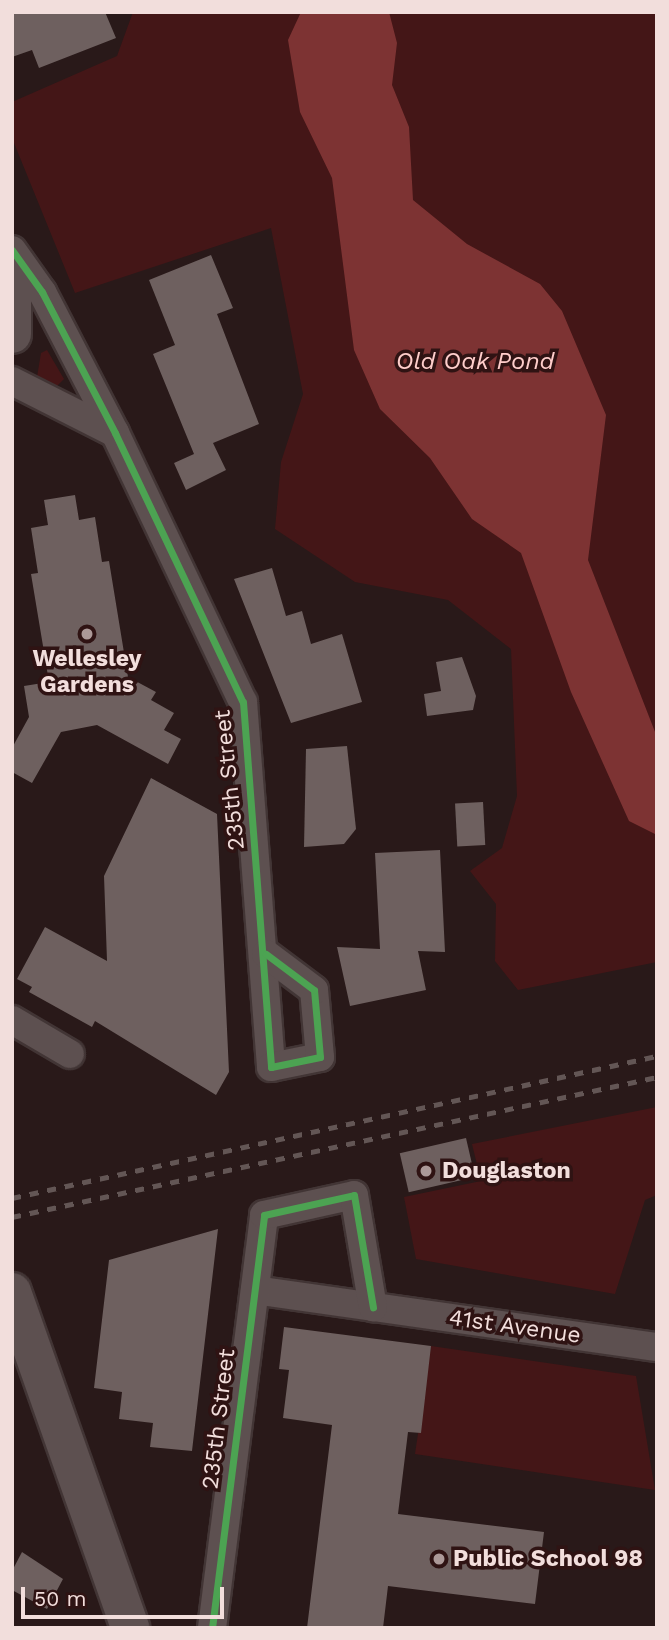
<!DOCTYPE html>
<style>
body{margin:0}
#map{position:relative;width:669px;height:1640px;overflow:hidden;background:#291919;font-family:"Work Sans",sans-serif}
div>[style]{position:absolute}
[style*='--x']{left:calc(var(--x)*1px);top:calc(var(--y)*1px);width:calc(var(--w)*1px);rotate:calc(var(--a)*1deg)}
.green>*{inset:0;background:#441617}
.water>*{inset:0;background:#7d3333}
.building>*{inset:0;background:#6e605f;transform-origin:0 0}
.roads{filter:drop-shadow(2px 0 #423535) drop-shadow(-2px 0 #423535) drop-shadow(0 2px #423535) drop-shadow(0 -2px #423535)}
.street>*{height:28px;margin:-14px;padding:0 14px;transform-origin:14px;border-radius:14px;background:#5d5050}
.secondary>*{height:38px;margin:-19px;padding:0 19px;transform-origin:19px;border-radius:19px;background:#5d5050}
.rail>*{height:5px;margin-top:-2.5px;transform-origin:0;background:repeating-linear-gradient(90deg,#635655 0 9px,transparent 0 18px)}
.cycleway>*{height:7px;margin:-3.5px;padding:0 3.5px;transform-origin:3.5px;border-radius:3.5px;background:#4ca352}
.dots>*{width:19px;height:19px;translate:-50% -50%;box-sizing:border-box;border:4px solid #2f1313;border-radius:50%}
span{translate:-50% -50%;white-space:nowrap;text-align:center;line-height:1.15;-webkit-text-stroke:7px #2f1313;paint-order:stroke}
.poi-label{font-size:23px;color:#f2dedc;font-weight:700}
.left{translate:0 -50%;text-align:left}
.street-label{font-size:23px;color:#f2dedc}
.water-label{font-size:24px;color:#ffcecb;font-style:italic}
.frame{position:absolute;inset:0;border:14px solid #f2dedc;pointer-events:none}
.scale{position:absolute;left:21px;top:1587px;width:203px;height:32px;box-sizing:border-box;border:4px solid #f2dedc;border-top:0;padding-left:9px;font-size:21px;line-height:24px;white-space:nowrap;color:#f2dedc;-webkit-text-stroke:5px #2f1313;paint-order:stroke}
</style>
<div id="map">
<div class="green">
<i style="clip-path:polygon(133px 12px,657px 12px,657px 962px,518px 990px,495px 961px,496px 904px,470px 871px,502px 848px,517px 796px,511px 649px,448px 600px,355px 582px,275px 529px,281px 462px,303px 394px,271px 228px,75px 293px,12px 138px,12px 102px,117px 56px)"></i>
<i style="clip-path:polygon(47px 350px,64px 379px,56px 387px,37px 377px,41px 353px)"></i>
<i style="clip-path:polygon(657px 1107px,657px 1195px,645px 1200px,615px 1294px,416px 1259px,404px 1197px,481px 1181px,472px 1144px)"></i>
<i style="clip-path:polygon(431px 1346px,636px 1376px,655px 1490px,415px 1454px)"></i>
</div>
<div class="water">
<i style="clip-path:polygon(301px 12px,389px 12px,397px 43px,392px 85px,409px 127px,413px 200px,467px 244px,540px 284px,562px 311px,606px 415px,588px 560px,657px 737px,657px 835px,629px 821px,571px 692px,521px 553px,472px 519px,430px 458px,380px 409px,354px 350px,332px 178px,300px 112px,288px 40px)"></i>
</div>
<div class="building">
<i style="clip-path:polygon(12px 12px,105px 12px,116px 38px,39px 68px,32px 50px,12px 57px)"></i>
<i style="clip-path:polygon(211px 255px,233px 308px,217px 314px,259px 424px,213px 443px,226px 470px,186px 490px,174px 463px,194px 454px,153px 354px,175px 345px,149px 280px)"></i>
<i style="clip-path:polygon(75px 495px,79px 520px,95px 517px,102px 562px,109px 561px,128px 677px,156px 692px,151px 700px,174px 713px,164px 730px,181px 739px,168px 764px,97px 725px,61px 732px,32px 783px,12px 772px,12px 748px,29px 717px,24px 686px,49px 682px,31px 574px,38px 573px,31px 528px,48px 525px,44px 500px)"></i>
<i style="clip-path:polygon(272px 568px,286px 616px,302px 611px,311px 644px,342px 634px,362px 702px,291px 723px,234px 579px)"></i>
<i style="clip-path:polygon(462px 657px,476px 696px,473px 710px,427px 716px,424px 694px,441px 691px,436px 662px)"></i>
<i style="clip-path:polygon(347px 746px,356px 829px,344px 844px,304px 847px,306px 749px)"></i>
<i style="clip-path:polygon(151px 778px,217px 814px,229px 1072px,216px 1095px,95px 1021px,92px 1027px,29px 992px,32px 987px,17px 979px,45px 927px,107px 961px,104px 876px)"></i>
<i style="left:483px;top:802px;width:43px;height:28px;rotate:87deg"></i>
<i style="clip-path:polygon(440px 850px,445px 952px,418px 951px,426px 990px,350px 1006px,337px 947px,380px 949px,375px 853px)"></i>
<i style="left:466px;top:1138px;width:40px;height:68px;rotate:77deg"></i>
<i style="clip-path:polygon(218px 1229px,192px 1451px,150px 1447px,153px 1423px,119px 1419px,122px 1392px,94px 1388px,109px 1260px)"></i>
<i style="clip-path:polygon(284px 1327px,431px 1346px,421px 1433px,408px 1432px,398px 1514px,544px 1532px,535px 1604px,388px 1586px,383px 1628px,307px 1628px,332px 1425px,283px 1418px,289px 1370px,279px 1369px)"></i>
<i style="clip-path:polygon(22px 1552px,63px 1579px,47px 1609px,12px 1590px,12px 1571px)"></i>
</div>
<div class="roads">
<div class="street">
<i style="--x:12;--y:250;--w:52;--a:54.5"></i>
<i style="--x:42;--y:292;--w:159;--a:62.6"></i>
<i style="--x:115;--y:433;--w:298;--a:64.6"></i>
<i style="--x:243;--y:702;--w:366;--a:85.6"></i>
<i style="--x:271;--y:1067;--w:50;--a:-11.5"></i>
<i style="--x:320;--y:1057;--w:67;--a:-95.1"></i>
<i style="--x:314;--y:990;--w:60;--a:-143.1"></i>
<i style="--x:12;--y:381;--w:115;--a:26.8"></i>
<i style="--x:12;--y:1020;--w:67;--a:30.4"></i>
<i style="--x:255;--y:1290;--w:406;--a:8.1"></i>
<i style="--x:212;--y:1628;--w:416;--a:-82.8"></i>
<i style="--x:264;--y:1215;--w:92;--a:-12.5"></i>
<i style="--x:354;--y:1195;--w:114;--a:80.4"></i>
</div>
<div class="secondary">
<i style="--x:12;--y:279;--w:55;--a:90"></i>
<i style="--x:12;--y:1292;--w:356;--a:70.6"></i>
</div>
</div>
<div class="rail">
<i style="--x:12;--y:1198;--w:660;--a:-12.42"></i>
<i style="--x:12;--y:1217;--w:660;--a:-12.25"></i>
</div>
<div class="cycleway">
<i style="--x:12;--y:250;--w:52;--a:54.5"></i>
<i style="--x:42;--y:292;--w:159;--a:62.6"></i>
<i style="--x:115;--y:433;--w:298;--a:64.6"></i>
<i style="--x:243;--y:702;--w:366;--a:85.6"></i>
<i style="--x:271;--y:1067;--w:50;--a:-11.5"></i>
<i style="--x:320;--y:1057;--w:67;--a:-95.1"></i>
<i style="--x:314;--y:990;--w:60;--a:-143.1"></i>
<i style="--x:212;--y:1628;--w:416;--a:-82.8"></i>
<i style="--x:264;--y:1215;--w:92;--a:-12.5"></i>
<i style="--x:354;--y:1195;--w:114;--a:80.4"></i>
</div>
<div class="dots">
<i style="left:87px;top:634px;background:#ac9998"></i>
<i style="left:426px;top:1171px;background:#ac9998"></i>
<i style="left:439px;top:1559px;background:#ac9998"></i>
</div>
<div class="poi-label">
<span style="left:87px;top:672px">Wellesley<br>Gardens</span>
<span class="left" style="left:442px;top:1171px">Douglaston</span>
<span class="left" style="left:453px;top:1559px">Public School 98</span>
</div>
<div class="street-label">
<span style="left:230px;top:780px;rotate:-96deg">235th Street</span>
<span style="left:515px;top:1327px;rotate:8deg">41st Avenue</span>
<span style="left:219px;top:1419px;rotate:-83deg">235th Street</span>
</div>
<div class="water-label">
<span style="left:475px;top:362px">Old Oak Pond</span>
</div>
<div class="frame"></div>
<div class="scale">50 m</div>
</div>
